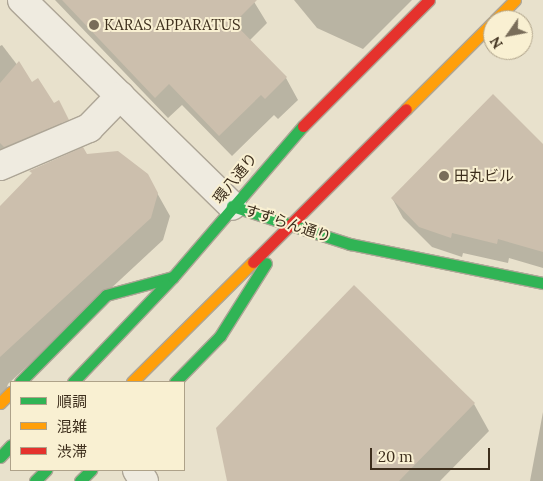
<!DOCTYPE html>
<meta charset="utf-8">
<style>
body{margin:0}
#map{position:relative;width:543px;height:481px;overflow:hidden;background:#e8e1cc;font-family:Lora,"Noto Sans JP",serif}
div>[style]{position:absolute}
[style*='--x']{left:calc(var(--x)*1px);top:calc(var(--y)*1px);width:calc(var(--w)*1px);rotate:calc(var(--a)*1deg)}
.shadow>*{inset:0;background:#0003}
.building>*{inset:0;background:#ccbfad}
.roads{filter:drop-shadow(1px 0 #ada596) drop-shadow(-1px 0 #ada596) drop-shadow(0 1px #ada596) drop-shadow(0 -1px #ada596)}
.street>*{height:28px;margin:-14px;padding:0 14px;transform-origin:14px;border-radius:14px;background:#efebe0}
.fast>*{height:11px;margin:-5.5px;padding:0 5.5px;transform-origin:5.5px;border-radius:5.5px;background:#30b455}
.slow>*{height:11px;margin:-5.5px;padding:0 5.5px;transform-origin:5.5px;border-radius:5.5px;background:#ff9f0a}
.jam>*{height:11px;margin:-5.5px;padding:0 5.5px;transform-origin:5.5px;border-radius:5.5px;background:#e5322d}
.dots>*{width:14px;height:14px;translate:-50% -50%;box-sizing:border-box;border:2px solid #f9f0d2;border-radius:50%}
span{translate:-50% -50%;white-space:nowrap;text-align:center;line-height:1.15;-webkit-text-stroke:4px #f9f0d2;paint-order:stroke}
.poi-label{font-size:15px;color:#3d2e1c}
.left{translate:0 -50%;text-align:left}
.street-label{font-size:15px;color:#3d2e1c}
.legend{position:absolute;left:10px;top:381px;width:175px;height:90px;box-sizing:border-box;background:#f9f0d2;border:1px solid #aea289;margin:0;padding:6px 9px;list-style:none;font-size:15px;color:#3d2e1c}
.legend li{display:flex;align-items:center;gap:10px;height:25px}
.legend b{width:25px;border:1px solid #aea289}
.north{position:absolute;left:483px;top:10px;width:50px;height:50px;box-sizing:border-box;background:#f9f0d2;border:1px solid #aea289;border-radius:50%;rotate:237deg;font-size:14px;font-weight:700;line-height:20px;text-align:center;color:#3d2e1c}
.north::after{content:'';display:block;margin:auto;width:18px;height:22px;background:#796d5a;clip-path:polygon(50% 0,100% 100%,50% 72%,0 100%)}
.scale{position:absolute;left:370px;top:448px;width:120px;height:22px;box-sizing:border-box;border:2px solid #3d2e1c;border-top:0;padding-left:6px;font-size:15px;line-height:18px;white-space:nowrap;color:#3d2e1c;-webkit-text-stroke:4px #f9f0d2;paint-order:stroke}
</style>
<div id="map">
<div class="shadow">
<i style="clip-path:polygon(55px 0,253px 0,267px 23px,249px 41px,286px 78px,298px 100px,278px 119px,274px 115px,232px 156px,182px 105px,168px 118px)"></i>
<i style="clip-path:polygon(294px 0,412px 0,363px 49px,317px 28px)"></i>
<i style="clip-path:polygon(2px 45px,77px 143px,0 177px,0 46px)"></i>
<i style="clip-path:polygon(86px 156px,147px 175px,170px 216px,163px 240px,8px 384px,0 409px,0 208px)"></i>
<i style="clip-path:polygon(543px 197px,543px 268px,509px 258px,508px 263px,463px 253px,462px 257px,432px 247px,403px 218px,392px 198px)"></i>
<i style="clip-path:polygon(474px 404px,489px 431px,440px 481px,228px 481px)"></i>
<i style="clip-path:polygon(543px 412px,543px 481px,530px 481px)"></i>
</div>
<div class="building">
<i style="clip-path:polygon(62px 0,257px 0,234px 23px,287px 77px,265px 99px,261px 95px,219px 136px,169px 84px,155px 98px)"></i>
<i style="clip-path:polygon(19px 61px,32px 82px,38px 78px,54px 103px,59px 100px,69px 120px,4px 147px,0 143px,0 83px)"></i>
<i style="clip-path:polygon(493px 94px,543px 144px,543px 252px,498px 239px,497px 244px,452px 233px,451px 238px,419px 227px,391px 198px)"></i>
<i style="clip-path:polygon(83px 147px,87px 154px,118px 151px,148px 174px,158px 193px,151px 218px,0 357px,0 206px,32px 173px,29px 171px)"></i>
<i style="clip-path:polygon(354px 285px,475px 403px,399px 481px,227px 481px,216px 428px)"></i>
</div>
<div class="roads">
<div class="street">
<i style="--x:22;--y:0;--w:294;--a:44.4"></i>
<i style="--x:0;--y:166;--w:97;--a:-23.1"></i>
<i style="--x:89;--y:128;--w:45;--a:-45.9"></i>
<i style="--x:137;--y:470;--w:13;--a:58"></i>
</div>
<div class="fast">
<i style="--x:232;--y:206;--w:124;--a:17.9"></i>
<i style="--x:350;--y:244;--w:197;--a:11.4"></i>
<i style="--x:20;--y:382;--w:122;--a:-45.3"></i>
<i style="--x:106;--y:295;--w:69;--a:-15"></i>
<i style="--x:73;--y:382;--w:145;--a:-46.4"></i>
<i style="--x:173;--y:277;--w:199;--a:-49.3"></i>
<i style="--x:175;--y:382;--w:64;--a:-45.6"></i>
<i style="--x:220;--y:336;--w:86;--a:-57.8"></i>
<i style="--x:0;--y:457;--w:16;--a:-47"></i>
<i style="--x:35;--y:481;--w:16;--a:-45"></i>
<i style="--x:80;--y:481;--w:16;--a:-45"></i>
</div>
<div class="slow">
<i style="--x:495;--y:20;--w:28;--a:-45"></i>
<i style="--x:406;--y:109;--w:123;--a:-45"></i>
<i style="--x:132;--y:382;--w:170;--a:-44.8"></i>
<i style="--x:0;--y:403;--w:16;--a:-45"></i>
</div>
<div class="jam">
<i style="--x:303;--y:126;--w:178;--a:-45"></i>
<i style="--x:253;--y:262;--w:216;--a:-45"></i>
</div>
</div>
<div class="dots">
<i style="left:94px;top:25px;background:#796d5a"></i>
<i style="left:444px;top:176px;background:#796d5a"></i>
</div>
<div class="poi-label">
<span class="left" style="left:104px;top:25px">KARAS APPARATUS</span>
<span class="left" style="left:454px;top:176px">田丸ビル</span>
</div>
<div class="street-label">
<span style="left:235px;top:178px;rotate:-51deg">環八通り</span>
<span style="left:288px;top:223px;rotate:18deg">すずらん通り</span>
</div>
<ul class="legend">
<li><b style="height:6px;background:#30b455"></b>順調</li>
<li><b style="height:6px;background:#ff9f0a"></b>混雑</li>
<li><b style="height:6px;background:#e5322d"></b>渋滞</li>
</ul>
<div class="north">N</div>
<div class="scale">20 m</div>
</div>
